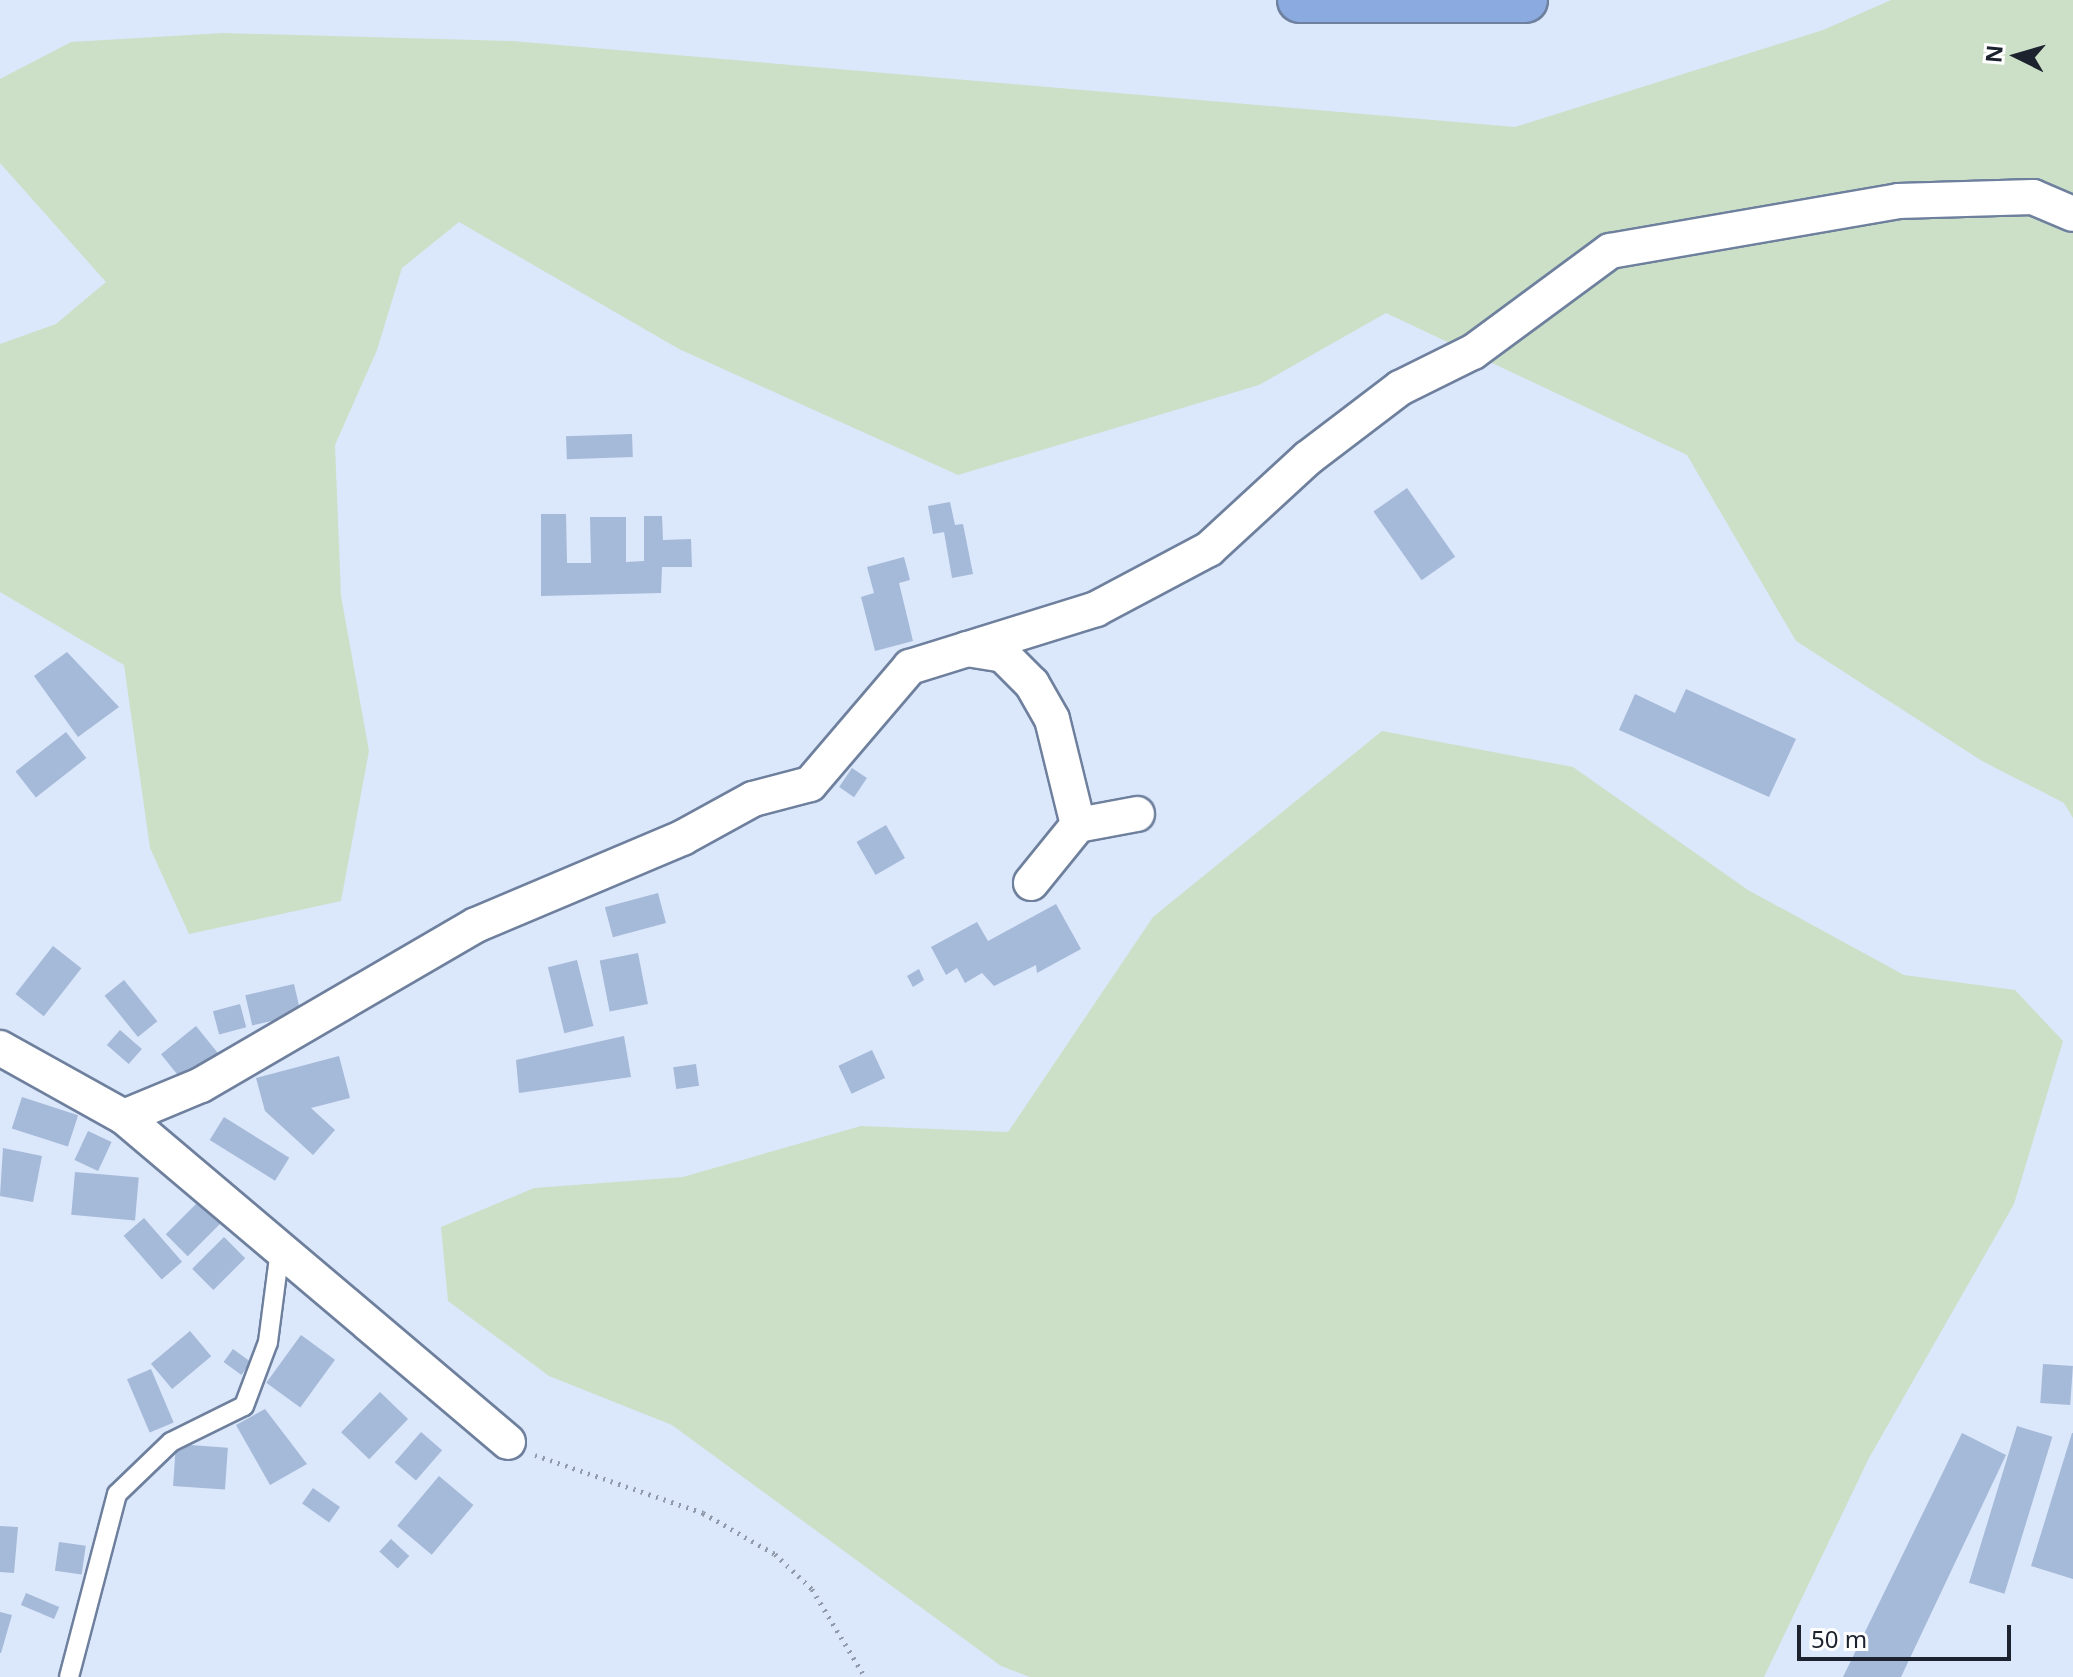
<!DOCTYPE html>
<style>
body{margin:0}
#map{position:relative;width:2073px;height:1677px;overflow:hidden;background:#dbe7fb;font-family:"Noto Sans",sans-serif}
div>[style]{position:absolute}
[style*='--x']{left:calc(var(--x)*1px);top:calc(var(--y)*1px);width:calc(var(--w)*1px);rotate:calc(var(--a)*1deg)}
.green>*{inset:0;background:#cce0c7}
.building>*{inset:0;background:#a5b9d8;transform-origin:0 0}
.path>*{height:5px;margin-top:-2.5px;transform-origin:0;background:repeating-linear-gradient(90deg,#909aab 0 2px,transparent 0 8px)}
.roads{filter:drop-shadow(2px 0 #6e809d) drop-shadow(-2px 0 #6e809d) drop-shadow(0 2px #6e809d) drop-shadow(0 -2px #6e809d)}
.service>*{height:18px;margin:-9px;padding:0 9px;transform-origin:9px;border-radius:9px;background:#fff}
.minor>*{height:34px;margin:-17px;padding:0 17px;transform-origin:17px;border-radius:17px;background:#fff}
.trunk>*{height:44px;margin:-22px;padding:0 22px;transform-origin:22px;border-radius:22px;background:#8babe0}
span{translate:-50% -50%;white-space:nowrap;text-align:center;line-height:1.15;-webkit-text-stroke:6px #fff;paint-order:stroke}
.north{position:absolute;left:1977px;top:16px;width:80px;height:80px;-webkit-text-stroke:6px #fff;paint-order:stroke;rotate:275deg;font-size:22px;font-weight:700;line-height:32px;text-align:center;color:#1c232f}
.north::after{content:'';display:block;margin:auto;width:28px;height:36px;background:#1c232f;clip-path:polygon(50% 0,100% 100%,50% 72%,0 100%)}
.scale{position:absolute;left:1797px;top:1625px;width:214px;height:36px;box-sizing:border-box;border:4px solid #1c232f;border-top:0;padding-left:10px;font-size:24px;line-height:28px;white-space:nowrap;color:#1c232f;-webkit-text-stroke:6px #fff;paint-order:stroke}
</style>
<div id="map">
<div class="green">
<i style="clip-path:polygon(1891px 0,2073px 0,2073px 818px,2064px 803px,1982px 761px,1796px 641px,1687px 455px,1386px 313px,1259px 385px,958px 475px,679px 349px,459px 222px,402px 268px,377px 350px,335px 445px,341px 596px,369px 751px,341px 901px,189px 934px,150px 848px,124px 665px,0 592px,0 344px,56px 324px,106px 282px,0 163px,0 79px,71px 42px,223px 33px,512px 41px,1515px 127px,1823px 30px)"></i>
<i style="clip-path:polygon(1382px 731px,1573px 767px,1748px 890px,1904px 975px,2015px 990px,2063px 1041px,2014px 1204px,1869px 1458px,1764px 1677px,1030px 1677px,1001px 1666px,672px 1425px,549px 1376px,448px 1301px,441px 1227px,534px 1188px,683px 1177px,861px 1126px,1008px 1132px,1153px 917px)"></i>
</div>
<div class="building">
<i style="left:632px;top:434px;width:23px;height:66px;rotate:88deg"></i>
<i style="left:1407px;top:488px;width:84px;height:41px;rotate:55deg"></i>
<i style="clip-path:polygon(950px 502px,955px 525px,963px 524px,973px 574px,952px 578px,944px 532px,933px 534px,928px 506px)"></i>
<i style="clip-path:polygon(541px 514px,566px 514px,567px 563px,591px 563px,590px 517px,626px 517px,626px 562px,644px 561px,644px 516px,662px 516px,663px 540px,691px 539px,692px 567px,662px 567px,661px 593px,541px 596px)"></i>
<i style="clip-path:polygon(904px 557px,910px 580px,899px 583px,913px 641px,875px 651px,861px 597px,874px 593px,867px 567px)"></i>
<i style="clip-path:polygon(67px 652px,119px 707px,78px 737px,34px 676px)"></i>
<i style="clip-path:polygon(1686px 689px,1796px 739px,1769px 797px,1619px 730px,1635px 694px,1675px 713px)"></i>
<i style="left:66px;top:732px;width:33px;height:64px;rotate:52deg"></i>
<i style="left:852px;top:768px;width:18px;height:23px;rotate:34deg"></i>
<i style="left:886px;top:825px;width:38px;height:34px;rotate:60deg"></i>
<i style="left:658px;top:893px;width:31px;height:55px;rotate:75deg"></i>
<i style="clip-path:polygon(1056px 904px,1081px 949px,1037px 973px,1036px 965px,994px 986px,982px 973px,965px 983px,957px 968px,946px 975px,931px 947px,977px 922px,988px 941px)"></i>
<i style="left:53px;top:946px;width:36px;height:61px;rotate:38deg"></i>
<i style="left:638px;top:953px;width:52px;height:39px;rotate:79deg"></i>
<i style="left:577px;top:960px;width:68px;height:30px;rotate:76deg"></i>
<i style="clip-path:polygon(919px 969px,924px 980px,913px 987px,907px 976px)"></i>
<i style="left:124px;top:980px;width:53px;height:25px;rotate:51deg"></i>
<i style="left:294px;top:984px;width:31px;height:50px;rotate:77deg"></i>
<i style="left:240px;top:1004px;width:24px;height:28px;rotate:75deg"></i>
<i style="left:196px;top:1026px;width:35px;height:45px;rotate:51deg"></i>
<i style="left:120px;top:1030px;width:29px;height:20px;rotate:41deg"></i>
<i style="clip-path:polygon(624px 1036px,631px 1077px,519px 1093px,516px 1060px)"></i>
<i style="left:872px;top:1050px;width:31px;height:37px;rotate:65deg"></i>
<i style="clip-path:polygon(339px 1056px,350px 1098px,311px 1108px,335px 1130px,313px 1155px,265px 1111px,256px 1078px)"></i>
<i style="left:696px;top:1064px;width:22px;height:23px;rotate:82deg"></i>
<i style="left:22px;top:1097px;width:59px;height:33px;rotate:18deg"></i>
<i style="left:224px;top:1117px;width:77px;height:27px;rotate:32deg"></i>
<i style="left:88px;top:1131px;width:26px;height:32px;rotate:25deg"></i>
<i style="clip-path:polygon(3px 1148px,42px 1156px,33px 1202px,0 1196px)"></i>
<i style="left:75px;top:1172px;width:64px;height:43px;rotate:5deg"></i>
<i style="left:199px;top:1201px;width:31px;height:47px;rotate:45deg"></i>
<i style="left:144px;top:1218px;width:58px;height:27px;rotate:49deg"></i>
<i style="left:224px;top:1237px;width:30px;height:45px;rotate:45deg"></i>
<i style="left:190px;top:1331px;width:33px;height:51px;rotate:50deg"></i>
<i style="left:301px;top:1335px;width:42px;height:59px;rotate:36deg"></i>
<i style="left:233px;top:1349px;width:22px;height:16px;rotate:36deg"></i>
<i style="left:2043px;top:1364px;width:30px;height:39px;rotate:4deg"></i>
<i style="left:151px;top:1369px;width:58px;height:26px;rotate:67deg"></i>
<i style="left:380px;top:1392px;width:39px;height:56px;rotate:44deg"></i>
<i style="clip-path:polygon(265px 1409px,307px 1464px,270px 1485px,236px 1425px)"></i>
<i style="left:2017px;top:1426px;width:37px;height:164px;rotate:17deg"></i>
<i style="left:421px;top:1432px;width:28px;height:40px;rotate:41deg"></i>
<i style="clip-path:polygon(1962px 1433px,2006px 1455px,1901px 1677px,1843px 1677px)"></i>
<i style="clip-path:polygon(2072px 1433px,2073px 1433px,2073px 1579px,2031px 1566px)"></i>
<i style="left:176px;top:1444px;width:52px;height:42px;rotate:4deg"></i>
<i style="left:439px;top:1476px;width:45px;height:65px;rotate:40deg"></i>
<i style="left:313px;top:1488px;width:33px;height:19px;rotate:35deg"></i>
<i style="clip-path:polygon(0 1526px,18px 1527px,14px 1573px,0 1572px)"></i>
<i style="left:391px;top:1539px;width:25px;height:17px;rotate:43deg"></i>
<i style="left:59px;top:1542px;width:27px;height:29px;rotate:8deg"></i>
<i style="left:26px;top:1593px;width:36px;height:13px;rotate:23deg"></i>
<i style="clip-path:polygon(0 1612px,12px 1615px,1px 1653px,0 1653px)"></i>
</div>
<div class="path">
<i style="--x:535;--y:1455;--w:178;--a:19"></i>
<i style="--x:703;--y:1513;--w:83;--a:29.7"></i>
<i style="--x:775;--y:1554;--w:51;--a:43.4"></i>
<i style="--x:812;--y:1589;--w:103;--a:58.9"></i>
</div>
<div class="roads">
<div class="service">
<i style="--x:69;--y:1677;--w:189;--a:-75.3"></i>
<i style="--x:117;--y:1494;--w:75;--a:-43.9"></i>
<i style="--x:171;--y:1442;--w:81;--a:-26.3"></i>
<i style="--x:244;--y:1406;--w:68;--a:-69.4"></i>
<i style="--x:268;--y:1342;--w:93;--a:-82.6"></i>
</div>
<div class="minor">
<i style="--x:967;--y:649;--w:36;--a:9"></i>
<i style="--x:1003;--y:655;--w:41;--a:45"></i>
<i style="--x:1032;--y:684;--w:40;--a:60.3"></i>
<i style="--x:1052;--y:719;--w:109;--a:76.2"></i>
<i style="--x:1031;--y:883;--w:75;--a:-51"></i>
<i style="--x:1078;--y:825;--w:60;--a:-10.6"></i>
<i style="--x:0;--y:1048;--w:142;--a:29.1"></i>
<i style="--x:124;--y:1117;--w:503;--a:40.24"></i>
<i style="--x:124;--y:1117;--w:83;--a:-22.6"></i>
<i style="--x:201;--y:1085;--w:318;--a:-30.2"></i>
<i style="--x:476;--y:925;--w:224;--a:-22.9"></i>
<i style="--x:682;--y:838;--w:81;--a:-28.8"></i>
<i style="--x:753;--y:799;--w:59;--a:-14.7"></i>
<i style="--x:810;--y:784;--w:154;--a:-49.5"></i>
<i style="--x:910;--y:667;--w:195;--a:-17.3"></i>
<i style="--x:1096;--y:609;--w:128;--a:-28"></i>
<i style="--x:1209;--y:549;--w:134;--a:-42.6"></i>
<i style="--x:1308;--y:458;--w:116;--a:-37.3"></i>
<i style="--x:1400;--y:388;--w:81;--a:-26.3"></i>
<i style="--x:1473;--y:352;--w:170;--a:-36.4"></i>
<i style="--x:1610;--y:251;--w:292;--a:-9.8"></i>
<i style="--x:1898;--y:201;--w:135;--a:-1.7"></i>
<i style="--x:2033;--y:197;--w:43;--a:23"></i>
</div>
<div class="trunk">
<i style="--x:1300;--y:0;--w:225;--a:0"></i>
</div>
</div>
<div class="north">N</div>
<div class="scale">50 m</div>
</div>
